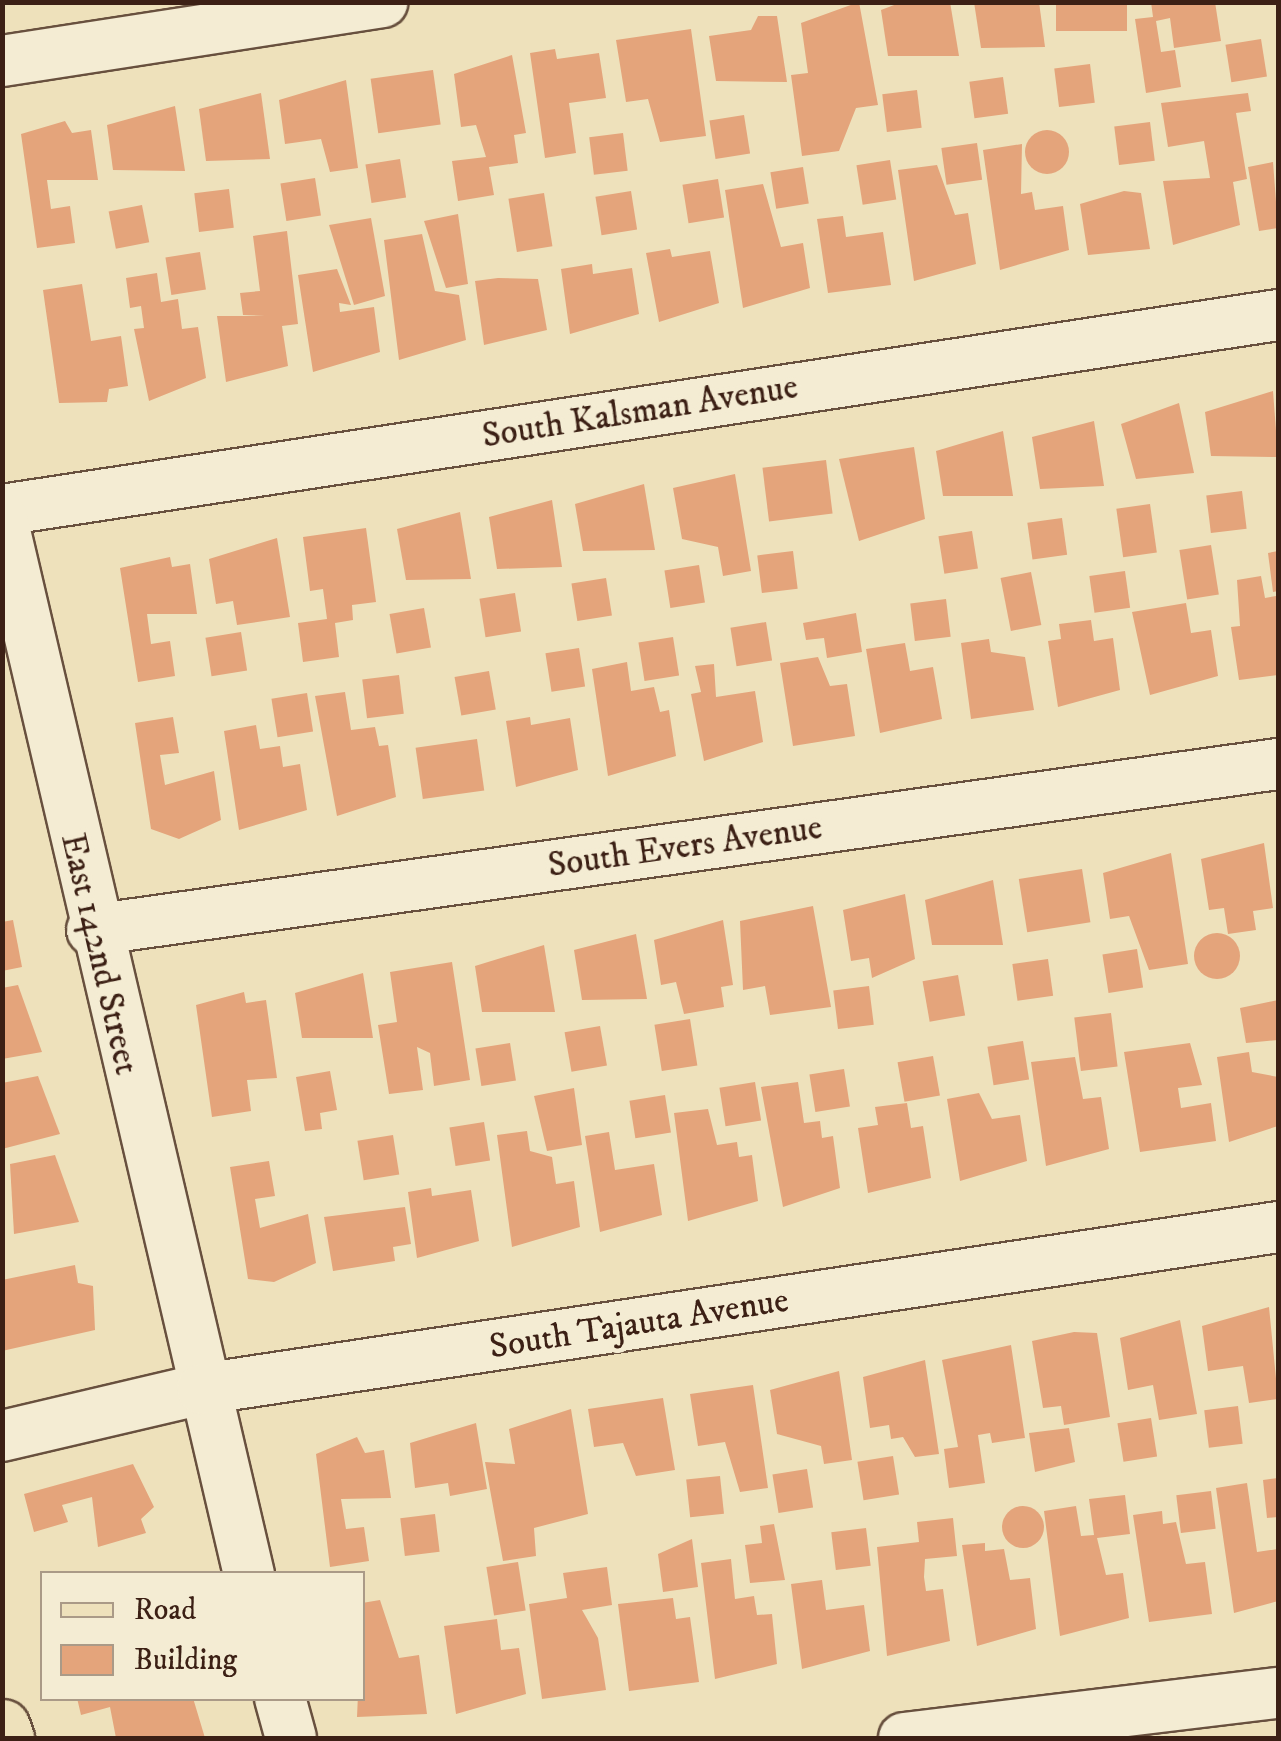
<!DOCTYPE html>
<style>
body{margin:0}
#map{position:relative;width:1281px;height:1741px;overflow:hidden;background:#eee1bb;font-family:"IM FELL DW Pica",serif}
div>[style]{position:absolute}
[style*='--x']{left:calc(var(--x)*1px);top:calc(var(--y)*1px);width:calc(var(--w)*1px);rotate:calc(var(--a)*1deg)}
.building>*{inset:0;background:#e4a47b;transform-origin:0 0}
.round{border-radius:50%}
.roads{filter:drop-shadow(2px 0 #68503e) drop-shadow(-2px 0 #68503e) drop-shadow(0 2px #68503e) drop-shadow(0 -2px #68503e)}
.minor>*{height:50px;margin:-25px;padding:0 25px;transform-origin:25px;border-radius:25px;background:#f4ecd3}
.major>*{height:55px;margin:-27.5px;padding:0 27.5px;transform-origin:27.5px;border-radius:27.5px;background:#eee1bb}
span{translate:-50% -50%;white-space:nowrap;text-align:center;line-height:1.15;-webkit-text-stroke:9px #f4ecd3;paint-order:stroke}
.street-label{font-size:35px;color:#3c2015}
.frame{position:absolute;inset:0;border:5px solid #3c2015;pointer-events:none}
.legend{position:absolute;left:40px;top:1571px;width:325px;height:130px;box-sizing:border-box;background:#f4ecd3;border:2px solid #aa9a87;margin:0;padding:12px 18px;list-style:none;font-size:30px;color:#3c2015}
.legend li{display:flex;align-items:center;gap:20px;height:50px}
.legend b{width:50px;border:2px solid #aa9a87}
</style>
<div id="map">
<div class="building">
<i style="clip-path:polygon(859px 2px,878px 105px,856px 108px,839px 151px,802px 156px,791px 75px,808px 73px,801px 23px)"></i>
<i style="clip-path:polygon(902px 2px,950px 2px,959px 56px,888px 56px,881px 10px)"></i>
<i style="clip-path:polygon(974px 2px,1039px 2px,1045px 47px,981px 48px)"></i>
<i style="left:1056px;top:2px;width:71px;height:29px"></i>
<i style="clip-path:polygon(1151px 2px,1215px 2px,1221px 41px,1174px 48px,1170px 18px,1156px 21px,1161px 52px,1175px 50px,1181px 87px,1146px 93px,1135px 19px,1153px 17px)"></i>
<i style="clip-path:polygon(758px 16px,777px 16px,787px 82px,716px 81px,709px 36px,751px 30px)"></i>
<i style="clip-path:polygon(691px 29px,706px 136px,660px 142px,648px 99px,626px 102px,616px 40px)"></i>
<i style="left:1261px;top:39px;width:38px;height:36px;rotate:81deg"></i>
<i style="clip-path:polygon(555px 49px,557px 59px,599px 53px,606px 98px,569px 103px,576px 153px,545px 158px,530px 53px)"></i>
<i style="clip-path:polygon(512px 55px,526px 133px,514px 135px,518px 163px,489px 167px,494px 195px,458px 201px,452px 161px,486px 157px,476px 125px,461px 127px,454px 74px)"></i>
<i style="left:1090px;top:64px;width:39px;height:36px;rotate:83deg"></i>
<i style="left:433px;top:70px;width:55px;height:63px;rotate:82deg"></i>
<i style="left:1003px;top:77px;width:37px;height:34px;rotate:82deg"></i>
<i style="clip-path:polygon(346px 80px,358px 168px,330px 172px,321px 139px,285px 144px,279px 100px)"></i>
<i style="left:917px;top:90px;width:38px;height:35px;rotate:83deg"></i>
<i style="clip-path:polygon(261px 93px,270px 159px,206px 161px,199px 109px)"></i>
<i style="clip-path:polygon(1248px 93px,1251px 111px,1236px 113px,1247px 179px,1233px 182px,1240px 225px,1173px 245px,1163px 181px,1210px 178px,1204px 141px,1168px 147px,1161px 103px)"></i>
<i style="clip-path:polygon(175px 106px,185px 171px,113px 170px,107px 125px)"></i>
<i style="left:744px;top:115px;width:39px;height:35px;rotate:81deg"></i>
<i style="clip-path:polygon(65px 121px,72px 133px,91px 130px,98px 180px,47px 180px,51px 209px,70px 206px,75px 243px,37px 248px,21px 134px)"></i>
<i style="left:1150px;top:122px;width:39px;height:36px;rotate:83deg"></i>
<i class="round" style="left:1025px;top:130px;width:44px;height:44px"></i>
<i style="left:623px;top:133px;width:38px;height:34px;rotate:83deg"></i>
<i style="left:977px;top:143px;width:37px;height:36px;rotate:82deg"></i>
<i style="clip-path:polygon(1022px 144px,1021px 194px,1032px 192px,1035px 210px,1063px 206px,1069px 250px,1000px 270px,983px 150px)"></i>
<i style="left:400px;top:159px;width:39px;height:35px;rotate:81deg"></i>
<i style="left:890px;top:160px;width:40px;height:34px;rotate:81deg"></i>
<i style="clip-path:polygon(1273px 162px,1278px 228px,1259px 231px,1248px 167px)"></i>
<i style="clip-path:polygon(937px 165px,955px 215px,968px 213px,976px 264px,914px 281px,898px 170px)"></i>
<i style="left:803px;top:167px;width:37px;height:33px;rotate:81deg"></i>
<i style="left:315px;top:178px;width:38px;height:35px;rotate:81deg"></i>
<i style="left:718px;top:179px;width:39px;height:36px;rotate:81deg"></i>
<i style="clip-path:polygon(763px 184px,781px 247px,803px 243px,810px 288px,743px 308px,725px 190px)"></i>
<i style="left:229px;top:189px;width:39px;height:35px;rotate:83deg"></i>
<i style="left:631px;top:191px;width:39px;height:36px;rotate:81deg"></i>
<i style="clip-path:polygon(1124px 191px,1141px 193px,1150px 249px,1088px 255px,1080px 204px)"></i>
<i style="left:544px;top:193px;width:54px;height:36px;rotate:81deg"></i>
<i style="left:142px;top:205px;width:38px;height:34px;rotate:79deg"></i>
<i style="clip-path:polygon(458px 214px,468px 284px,446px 288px,424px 221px)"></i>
<i style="clip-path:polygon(843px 216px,846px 237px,883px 232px,891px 285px,828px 293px,817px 219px)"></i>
<i style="clip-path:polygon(371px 218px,385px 296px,354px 305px,329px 225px)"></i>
<i style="clip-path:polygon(287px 231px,298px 324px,282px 326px,288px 366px,226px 382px,217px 316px,265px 316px,243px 315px,240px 293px,260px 291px,253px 236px)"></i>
<i style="clip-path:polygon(422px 234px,435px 291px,459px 295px,466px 340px,399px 360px,384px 240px)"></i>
<i style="clip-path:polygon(670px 249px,672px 257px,710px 251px,719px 303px,659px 322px,646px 253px)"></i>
<i style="left:200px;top:252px;width:38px;height:35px;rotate:81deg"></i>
<i style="clip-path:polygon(592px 264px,593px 274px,632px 268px,639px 314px,570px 334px,561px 269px)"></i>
<i style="clip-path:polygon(337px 269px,351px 305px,339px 303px,340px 312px,374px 307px,380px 352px,313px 372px,298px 275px)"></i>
<i style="clip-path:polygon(157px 273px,161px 302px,178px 299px,182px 329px,198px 327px,206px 378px,149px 401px,134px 329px,144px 328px,141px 306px,130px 308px,126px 278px)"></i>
<i style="clip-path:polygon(498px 278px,538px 279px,547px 330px,484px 345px,475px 281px)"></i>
<i style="clip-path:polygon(82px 284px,91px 341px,121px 336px,128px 386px,109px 389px,107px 402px,59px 403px,43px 290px)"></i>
<i style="clip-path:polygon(1273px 391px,1278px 457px,1211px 456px,1205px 412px)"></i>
<i style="clip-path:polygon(1179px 403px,1194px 473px,1136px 479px,1121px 424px)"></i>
<i style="clip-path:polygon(1094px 421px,1104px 486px,1040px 489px,1032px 437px)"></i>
<i style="clip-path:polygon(1003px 431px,1013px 496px,943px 496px,936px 451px)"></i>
<i style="clip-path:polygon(914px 447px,925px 519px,859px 541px,839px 459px)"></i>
<i style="left:826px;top:460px;width:54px;height:64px;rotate:83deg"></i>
<i style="clip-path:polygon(735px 474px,751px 571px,723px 576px,718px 547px,682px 539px,673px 488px)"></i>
<i style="clip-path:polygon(644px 484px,655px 550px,583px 551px,575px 504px)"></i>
<i style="left:1242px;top:491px;width:38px;height:36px;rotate:83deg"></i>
<i style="clip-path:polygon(552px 500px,562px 567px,497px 569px,489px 517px)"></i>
<i style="left:1150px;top:504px;width:49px;height:34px;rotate:82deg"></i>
<i style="clip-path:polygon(460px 512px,471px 579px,406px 580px,397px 529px)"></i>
<i style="left:1062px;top:518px;width:37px;height:35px;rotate:82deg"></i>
<i style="clip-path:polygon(366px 528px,376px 602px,352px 605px,353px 620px,335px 623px,339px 657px,303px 662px,298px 623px,327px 619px,323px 589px,310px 591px,303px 537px)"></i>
<i style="left:972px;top:531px;width:38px;height:34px;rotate:81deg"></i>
<i style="clip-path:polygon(277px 538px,290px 617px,237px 625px,233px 601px,216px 604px,209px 559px)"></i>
<i style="left:1211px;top:545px;width:50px;height:32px;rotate:81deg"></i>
<i style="left:793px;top:551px;width:38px;height:36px;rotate:83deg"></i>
<i style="clip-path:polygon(1278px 551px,1278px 591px,1273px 592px,1268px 553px)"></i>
<i style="clip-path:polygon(170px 557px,172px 567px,190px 564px,197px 614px,147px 614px,151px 644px,170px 641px,175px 676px,138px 682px,120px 568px)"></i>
<i style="left:699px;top:565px;width:38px;height:35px;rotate:81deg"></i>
<i style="left:1125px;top:571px;width:37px;height:36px;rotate:82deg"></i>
<i style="left:1031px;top:572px;width:54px;height:31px;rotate:79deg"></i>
<i style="clip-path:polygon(1261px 576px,1265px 598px,1276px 596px,1278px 675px,1239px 680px,1231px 627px,1240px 626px,1237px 580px)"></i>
<i style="left:606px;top:578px;width:38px;height:35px;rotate:81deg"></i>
<i style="left:515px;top:593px;width:39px;height:36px;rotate:81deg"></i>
<i style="left:946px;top:599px;width:38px;height:36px;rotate:83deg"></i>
<i style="clip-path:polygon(1186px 603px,1191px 633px,1211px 630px,1218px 676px,1150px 695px,1132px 612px)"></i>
<i style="left:424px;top:608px;width:40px;height:35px;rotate:80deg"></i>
<i style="clip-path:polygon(856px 613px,862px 652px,827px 658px,824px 638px,806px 640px,803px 623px)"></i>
<i style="clip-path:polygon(1091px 620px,1094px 641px,1113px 638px,1120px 690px,1058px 707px,1048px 641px,1061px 639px,1059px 624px)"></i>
<i style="left:766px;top:622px;width:39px;height:36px;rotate:81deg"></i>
<i style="left:241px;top:632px;width:39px;height:36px;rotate:81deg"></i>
<i style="left:673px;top:637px;width:39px;height:35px;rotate:81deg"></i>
<i style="clip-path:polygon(989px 639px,991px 652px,1025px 657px,1034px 710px,971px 719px,961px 643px)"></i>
<i style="clip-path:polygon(905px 643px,910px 671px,933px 667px,942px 719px,880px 733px,866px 649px)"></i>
<i style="left:579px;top:648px;width:39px;height:34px;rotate:81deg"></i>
<i style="clip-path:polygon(818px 657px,830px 686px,847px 684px,855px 736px,793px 746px,780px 663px)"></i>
<i style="clip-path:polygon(627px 662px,631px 691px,654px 687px,660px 712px,669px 710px,676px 756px,608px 776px,592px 669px)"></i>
<i style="clip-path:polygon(714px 664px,716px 697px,755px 691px,763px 742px,704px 761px,691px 694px,701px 692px,695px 666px)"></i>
<i style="left:489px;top:671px;width:39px;height:35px;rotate:80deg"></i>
<i style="left:399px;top:675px;width:39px;height:37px;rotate:83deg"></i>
<i style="clip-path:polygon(345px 692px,351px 730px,375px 727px,379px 746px,388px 745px,396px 797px,337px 816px,315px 696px)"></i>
<i style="left:307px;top:693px;width:39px;height:36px;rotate:81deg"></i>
<i style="clip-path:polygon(173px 717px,179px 753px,160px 755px,165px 785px,214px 771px,221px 820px,179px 839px,151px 829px,135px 723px)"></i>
<i style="clip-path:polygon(530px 717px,531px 725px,570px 718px,578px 770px,516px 787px,506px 721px)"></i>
<i style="clip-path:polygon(256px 725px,260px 749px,280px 746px,283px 767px,300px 764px,307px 810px,239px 830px,224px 731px)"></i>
<i style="left:477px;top:739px;width:52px;height:62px;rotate:82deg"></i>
<i style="clip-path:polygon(1264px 843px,1273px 908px,1253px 911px,1256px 930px,1228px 934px,1224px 908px,1209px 910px,1201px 859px)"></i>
<i style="clip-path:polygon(1171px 853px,1188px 964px,1149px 970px,1129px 916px,1110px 919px,1103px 873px)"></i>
<i style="left:1082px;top:869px;width:54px;height:64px;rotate:81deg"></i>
<i style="clip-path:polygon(993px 880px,1003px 945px,932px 945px,925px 900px)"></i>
<i style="clip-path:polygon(905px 894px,915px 959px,872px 978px,869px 958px,851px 961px,843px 910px)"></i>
<i style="clip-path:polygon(813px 906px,831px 1007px,770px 1015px,765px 986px,743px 990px,740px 921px)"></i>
<i style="clip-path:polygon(13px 920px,22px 967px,2px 971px,2px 922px)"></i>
<i style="clip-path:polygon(723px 920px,733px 985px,721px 987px,724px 1007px,684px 1014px,676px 982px,661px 985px,654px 940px)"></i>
<i class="round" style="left:1194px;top:933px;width:46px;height:46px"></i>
<i style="clip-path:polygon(636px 934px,647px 999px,582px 1000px,574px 950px)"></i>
<i style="clip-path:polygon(544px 945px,555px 1012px,482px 1012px,475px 966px)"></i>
<i style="left:1137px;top:949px;width:39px;height:35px;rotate:81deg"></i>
<i style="left:1048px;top:959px;width:37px;height:36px;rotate:82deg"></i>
<i style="clip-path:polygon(452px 962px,470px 1080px,434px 1086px,430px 1053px,417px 1047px,423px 1090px,389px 1094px,378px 1025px,397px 1022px,390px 972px)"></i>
<i style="clip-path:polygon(363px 973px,373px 1038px,302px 1038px,295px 993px)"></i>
<i style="left:958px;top:975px;width:41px;height:36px;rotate:80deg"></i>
<i style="clip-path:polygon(18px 985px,42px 1052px,2px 1059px,2px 988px)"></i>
<i style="left:869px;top:986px;width:39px;height:36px;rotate:83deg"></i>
<i style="clip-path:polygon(244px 992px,246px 1003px,266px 1000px,277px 1078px,247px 1080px,251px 1111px,212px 1117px,196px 1005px)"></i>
<i style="clip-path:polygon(1278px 1000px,1278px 1040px,1246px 1043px,1240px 1008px)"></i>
<i style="left:1111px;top:1013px;width:54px;height:37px;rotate:83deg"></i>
<i style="left:690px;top:1019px;width:47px;height:36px;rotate:81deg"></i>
<i style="left:600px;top:1026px;width:40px;height:36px;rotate:80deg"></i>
<i style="left:1023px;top:1041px;width:39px;height:36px;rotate:81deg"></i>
<i style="left:510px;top:1043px;width:38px;height:35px;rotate:81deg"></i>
<i style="clip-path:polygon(1190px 1043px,1202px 1085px,1178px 1088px,1181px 1108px,1211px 1103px,1216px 1141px,1140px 1152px,1124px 1052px)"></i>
<i style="clip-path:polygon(1249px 1052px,1252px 1072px,1278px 1077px,1278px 1126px,1229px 1142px,1217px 1057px)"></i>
<i style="left:933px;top:1056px;width:40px;height:36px;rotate:80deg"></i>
<i style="clip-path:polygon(1075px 1057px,1083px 1099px,1101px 1097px,1109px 1149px,1046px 1166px,1031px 1062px)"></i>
<i style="left:844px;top:1069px;width:38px;height:35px;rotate:81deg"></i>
<i style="clip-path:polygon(330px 1071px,337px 1110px,320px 1113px,322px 1129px,305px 1131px,296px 1077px)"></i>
<i style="clip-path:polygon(38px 1076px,60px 1134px,2px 1149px,2px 1083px)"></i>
<i style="left:755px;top:1082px;width:39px;height:36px;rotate:81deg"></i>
<i style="clip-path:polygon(798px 1082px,804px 1123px,820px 1121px,822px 1138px,833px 1136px,840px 1188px,783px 1207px,761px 1087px)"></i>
<i style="clip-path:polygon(574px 1088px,582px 1145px,547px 1151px,534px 1096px)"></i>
<i style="clip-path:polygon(979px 1093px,992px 1119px,1020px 1115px,1027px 1161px,960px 1181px,947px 1099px)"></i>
<i style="left:665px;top:1095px;width:38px;height:36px;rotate:81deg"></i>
<i style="clip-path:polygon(907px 1103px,911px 1128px,923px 1126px,931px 1178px,868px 1193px,858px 1128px,878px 1125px,875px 1107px)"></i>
<i style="clip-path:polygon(708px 1109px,717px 1145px,737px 1142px,739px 1157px,752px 1155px,758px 1201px,688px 1221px,674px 1113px)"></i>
<i style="left:484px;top:1122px;width:39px;height:35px;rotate:81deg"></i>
<i style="clip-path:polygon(527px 1131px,530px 1151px,552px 1157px,556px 1184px,574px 1181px,580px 1227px,512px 1247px,497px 1135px)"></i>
<i style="clip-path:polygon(609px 1132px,615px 1170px,654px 1164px,662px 1215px,600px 1232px,585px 1136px)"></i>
<i style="left:393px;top:1135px;width:40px;height:36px;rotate:81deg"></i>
<i style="clip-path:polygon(55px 1155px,79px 1222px,14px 1234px,10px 1164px)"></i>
<i style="clip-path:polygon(269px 1161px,275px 1196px,255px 1199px,260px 1228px,308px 1214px,316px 1263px,274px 1282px,248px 1279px,230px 1167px)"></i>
<i style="clip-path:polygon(431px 1188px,432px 1196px,471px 1190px,479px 1241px,417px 1258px,408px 1192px)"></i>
<i style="clip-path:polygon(405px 1207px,411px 1244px,393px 1247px,395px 1261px,333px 1271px,324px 1217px)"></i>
<i style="clip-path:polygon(75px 1265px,78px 1283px,93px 1286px,95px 1330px,2px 1351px,2px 1280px)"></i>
<i style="clip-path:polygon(1269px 1307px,1278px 1399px,1249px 1403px,1243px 1366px,1208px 1371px,1202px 1326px)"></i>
<i style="clip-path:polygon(1180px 1320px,1197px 1414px,1159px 1420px,1153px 1385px,1128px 1390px,1120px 1338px)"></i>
<i style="clip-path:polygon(1074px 1332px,1097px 1333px,1110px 1417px,1064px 1425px,1061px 1406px,1043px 1408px,1032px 1341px)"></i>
<i style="clip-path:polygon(1011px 1345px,1025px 1438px,992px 1443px,990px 1433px,978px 1435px,985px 1483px,949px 1488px,944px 1449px,958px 1447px,942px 1360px)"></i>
<i style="clip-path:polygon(925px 1360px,939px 1454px,915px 1457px,903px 1437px,891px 1439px,889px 1425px,870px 1428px,863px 1377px)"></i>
<i style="clip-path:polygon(839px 1371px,852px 1460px,824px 1464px,821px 1446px,777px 1434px,770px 1390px)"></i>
<i style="clip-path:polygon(753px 1385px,768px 1488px,740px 1492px,725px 1442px,698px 1446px,690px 1394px)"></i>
<i style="clip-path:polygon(663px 1398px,675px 1470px,636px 1476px,623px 1443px,594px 1447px,588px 1409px)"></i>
<i style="left:1238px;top:1406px;width:38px;height:34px;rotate:83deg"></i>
<i style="clip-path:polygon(571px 1409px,588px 1514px,534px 1528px,536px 1556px,503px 1561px,485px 1462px,515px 1464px,509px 1429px)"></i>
<i style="left:1151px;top:1418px;width:39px;height:34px;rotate:81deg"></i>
<i style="clip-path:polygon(476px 1423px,487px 1489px,450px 1496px,448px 1483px,415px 1488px,410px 1443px)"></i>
<i style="clip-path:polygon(1069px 1428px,1075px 1462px,1035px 1472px,1029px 1433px)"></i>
<i style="clip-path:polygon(357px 1437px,365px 1453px,384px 1450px,391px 1498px,341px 1499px,346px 1529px,364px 1527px,369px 1561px,330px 1567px,316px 1454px)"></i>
<i style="left:893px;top:1456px;width:39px;height:36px;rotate:81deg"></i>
<i style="clip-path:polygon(133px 1464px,154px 1507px,141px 1519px,146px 1533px,98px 1547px,92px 1497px,62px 1505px,68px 1522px,34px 1532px,24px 1494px)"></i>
<i style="left:807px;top:1469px;width:39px;height:35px;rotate:81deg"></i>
<i style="left:720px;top:1476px;width:38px;height:34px;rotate:84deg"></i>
<i style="clip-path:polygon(1278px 1478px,1278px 1517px,1267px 1518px,1263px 1480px)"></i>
<i style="clip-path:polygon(1247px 1483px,1257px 1552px,1278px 1549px,1278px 1601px,1234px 1613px,1216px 1488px)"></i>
<i style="left:1211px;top:1491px;width:38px;height:35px;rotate:83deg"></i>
<i style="clip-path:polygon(1125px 1495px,1130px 1534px,1097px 1538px,1106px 1575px,1123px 1573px,1129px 1618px,1060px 1636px,1044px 1511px,1076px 1506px,1081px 1536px,1094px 1535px,1089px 1499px)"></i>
<i class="round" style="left:1002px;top:1506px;width:42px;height:42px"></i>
<i style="clip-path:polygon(1162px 1511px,1163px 1524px,1176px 1522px,1186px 1564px,1205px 1562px,1212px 1614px,1149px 1622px,1133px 1515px)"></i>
<i style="left:435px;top:1514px;width:38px;height:35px;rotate:83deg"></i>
<i style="clip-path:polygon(953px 1518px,957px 1556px,925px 1559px,924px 1577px,926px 1591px,943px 1589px,950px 1641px,887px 1656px,877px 1547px,919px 1542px,917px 1522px)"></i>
<i style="clip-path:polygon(774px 1524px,785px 1580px,750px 1583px,745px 1545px,762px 1543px,760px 1526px)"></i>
<i style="left:866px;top:1528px;width:38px;height:35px;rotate:83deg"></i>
<i style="clip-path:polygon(692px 1539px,698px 1587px,663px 1592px,658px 1554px)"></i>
<i style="clip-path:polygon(985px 1543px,985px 1551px,1004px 1549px,1010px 1580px,1030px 1578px,1036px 1629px,977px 1646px,962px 1545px)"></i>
<i style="clip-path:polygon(731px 1559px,735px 1599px,754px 1596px,757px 1615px,772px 1614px,777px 1664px,715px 1679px,701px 1563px)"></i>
<i style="left:518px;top:1562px;width:49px;height:32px;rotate:81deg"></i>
<i style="clip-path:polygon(607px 1567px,612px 1605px,582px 1610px,598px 1638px,606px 1690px,542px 1699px,529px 1604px,567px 1598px,563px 1573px)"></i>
<i style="clip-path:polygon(822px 1580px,826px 1610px,864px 1605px,870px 1651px,802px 1669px,791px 1584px)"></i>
<i style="clip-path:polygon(673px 1598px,676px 1619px,690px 1617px,699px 1682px,629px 1691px,618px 1604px)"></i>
<i style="clip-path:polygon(380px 1600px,399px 1658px,419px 1655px,427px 1714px,357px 1717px,362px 1603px)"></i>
<i style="clip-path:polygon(497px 1619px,501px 1650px,519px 1648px,526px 1694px,456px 1714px,444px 1626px)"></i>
<i style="clip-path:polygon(77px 1698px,193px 1698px,205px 1738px,116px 1738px,110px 1707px,81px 1715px)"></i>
</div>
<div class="roads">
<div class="minor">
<i style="--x:2;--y:61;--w:385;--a:-8.8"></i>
<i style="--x:2;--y:510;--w:1291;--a:-8.69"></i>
<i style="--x:2;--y:518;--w:1085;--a:76.84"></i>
<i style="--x:92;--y:930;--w:1198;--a:-7.97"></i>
<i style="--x:2;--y:1436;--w:205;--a:-13.2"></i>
<i style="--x:202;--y:1389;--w:1088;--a:-8.56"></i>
<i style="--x:280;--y:1698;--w:41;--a:74.6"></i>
<i style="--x:904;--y:1738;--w:377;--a:-6.9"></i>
</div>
<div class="major">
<i style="--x:2;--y:1727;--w:12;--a:70"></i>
</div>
</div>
<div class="street-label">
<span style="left:640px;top:412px;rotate:-9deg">South Kalsman Avenue</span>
<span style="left:685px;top:847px;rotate:-8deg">South Evers Avenue</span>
<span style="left:99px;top:954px;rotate:77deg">East 142nd Street</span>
<span style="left:639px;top:1324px;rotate:-9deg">South Tajauta Avenue</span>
</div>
<div class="frame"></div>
<ul class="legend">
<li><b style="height:12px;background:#eee1bb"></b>Road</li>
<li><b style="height:28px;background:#e4a47b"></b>Building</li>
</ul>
</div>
